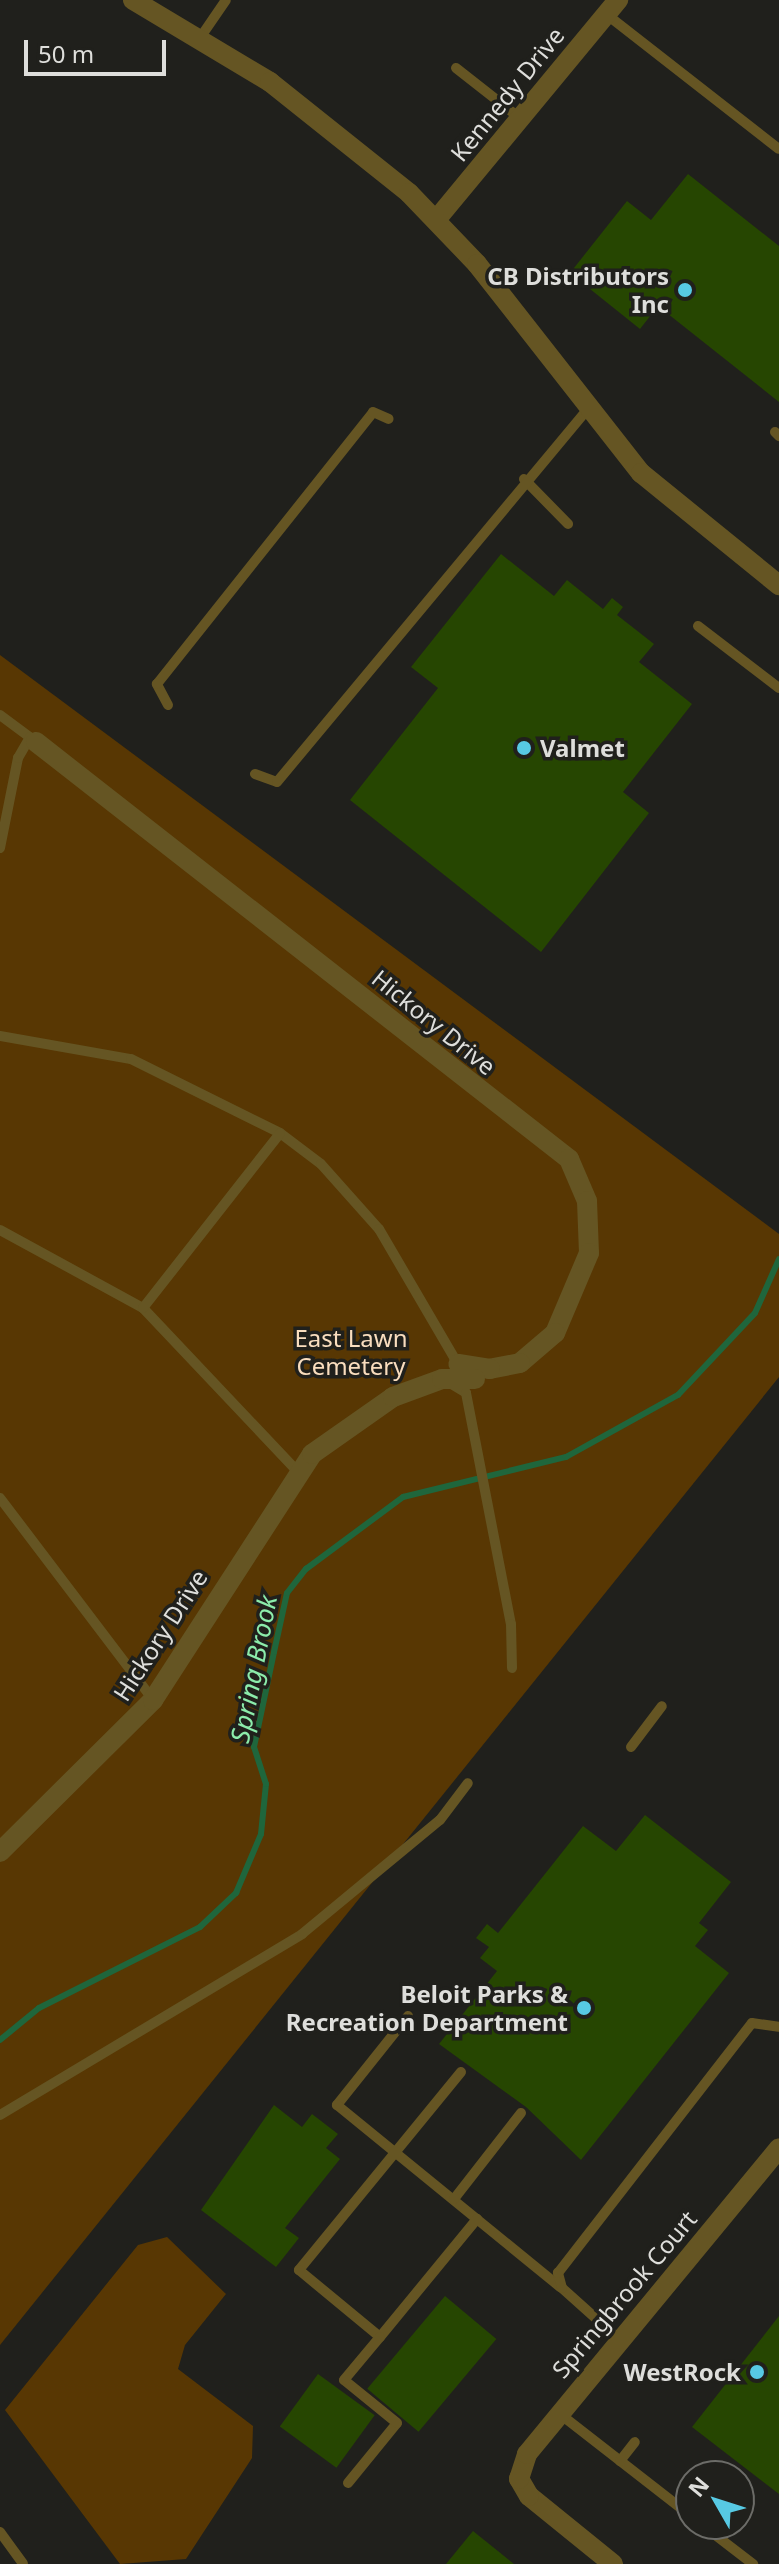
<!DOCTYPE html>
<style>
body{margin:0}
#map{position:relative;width:779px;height:2564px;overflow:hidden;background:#20201c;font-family:"Noto Sans",sans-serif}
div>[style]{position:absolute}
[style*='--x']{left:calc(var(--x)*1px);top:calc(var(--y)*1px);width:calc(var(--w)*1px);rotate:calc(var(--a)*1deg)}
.green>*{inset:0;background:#583703}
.stream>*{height:6px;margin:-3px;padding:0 3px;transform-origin:3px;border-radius:3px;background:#1f663c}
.building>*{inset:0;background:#264601;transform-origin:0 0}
.service>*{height:10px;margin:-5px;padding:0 5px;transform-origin:5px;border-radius:5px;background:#655523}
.minor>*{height:20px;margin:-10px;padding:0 10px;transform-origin:10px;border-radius:10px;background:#655523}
.tertiary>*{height:20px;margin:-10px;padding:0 10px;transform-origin:10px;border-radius:10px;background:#655523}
.dots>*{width:22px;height:22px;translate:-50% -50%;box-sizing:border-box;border:4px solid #20201c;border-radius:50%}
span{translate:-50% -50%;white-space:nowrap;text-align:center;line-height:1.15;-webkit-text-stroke:7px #20201c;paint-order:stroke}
.street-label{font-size:24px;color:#dededb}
.poi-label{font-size:24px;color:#dededb;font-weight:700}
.right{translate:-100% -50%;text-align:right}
.left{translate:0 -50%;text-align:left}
.park-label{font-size:24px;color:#f9ddbe}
.water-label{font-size:26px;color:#8cecab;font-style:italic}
.north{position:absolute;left:675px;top:2460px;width:80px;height:80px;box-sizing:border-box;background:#20201c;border:2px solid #6c6c68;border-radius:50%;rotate:309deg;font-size:22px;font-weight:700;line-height:32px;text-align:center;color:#dededb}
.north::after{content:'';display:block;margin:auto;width:28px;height:36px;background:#57c9e3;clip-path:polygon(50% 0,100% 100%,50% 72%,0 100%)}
.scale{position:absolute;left:24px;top:40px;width:142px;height:36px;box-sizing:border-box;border:4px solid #dededb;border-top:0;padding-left:10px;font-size:24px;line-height:28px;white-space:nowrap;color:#dededb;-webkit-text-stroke:6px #20201c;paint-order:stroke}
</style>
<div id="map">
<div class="green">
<i style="clip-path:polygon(0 655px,779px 1234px,779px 1377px,0 2345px)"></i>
<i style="clip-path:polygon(167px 2237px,226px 2294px,185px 2345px,178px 2369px,253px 2426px,252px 2458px,186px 2559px,120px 2564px,5px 2410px,138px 2245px)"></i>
</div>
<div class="stream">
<i style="--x:0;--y:2040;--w:50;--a:-39.4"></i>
<i style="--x:39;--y:2008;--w:180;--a:-26.7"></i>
<i style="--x:200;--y:1927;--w:50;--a:-43.4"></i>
<i style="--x:236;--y:1893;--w:64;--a:-67"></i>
<i style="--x:261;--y:1834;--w:50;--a:-84.3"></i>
<i style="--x:266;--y:1784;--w:39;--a:-108"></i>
<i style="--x:254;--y:1747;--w:97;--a:-78.1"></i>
<i style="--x:274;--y:1652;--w:60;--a:-77.6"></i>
<i style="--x:287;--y:1593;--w:31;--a:-52"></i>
<i style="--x:306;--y:1569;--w:121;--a:-36.6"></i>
<i style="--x:403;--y:1497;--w:168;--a:-13.8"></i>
<i style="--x:566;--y:1457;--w:128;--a:-29"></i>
<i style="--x:678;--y:1395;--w:112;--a:-46.8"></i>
<i style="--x:755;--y:1313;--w:59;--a:-66"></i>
</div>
<div class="building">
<i style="clip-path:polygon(688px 174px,779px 246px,779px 402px,658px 306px,640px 329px,570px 273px,627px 201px,651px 220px)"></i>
<i style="clip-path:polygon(501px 554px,554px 596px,567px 580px,603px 609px,612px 598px,623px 607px,617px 615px,654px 644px,639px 662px,692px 704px,623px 792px,649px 813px,541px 952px,350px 800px,438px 688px,411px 667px)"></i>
<i style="clip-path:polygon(645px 1815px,731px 1882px,699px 1923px,708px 1930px,695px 1946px,729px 1973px,581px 2160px,526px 2107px,439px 2044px,497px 1971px,480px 1958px,489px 1947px,476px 1938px,487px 1924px,498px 1933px,583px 1826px,616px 1851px)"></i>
<i style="clip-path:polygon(274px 2105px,302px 2127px,312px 2114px,338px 2134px,326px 2148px,340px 2159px,285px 2228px,299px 2238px,276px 2267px,201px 2210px)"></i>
<i style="left:445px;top:2296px;width:67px;height:121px;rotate:40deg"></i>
<i style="clip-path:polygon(779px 2316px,779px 2494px,692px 2427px)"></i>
<i style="left:318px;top:2374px;width:70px;height:65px;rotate:36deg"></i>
<i style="clip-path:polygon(473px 2531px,514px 2564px,446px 2564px)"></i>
</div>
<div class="service">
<i style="--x:606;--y:14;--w:219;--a:38"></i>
<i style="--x:202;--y:35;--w:42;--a:-55.6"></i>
<i style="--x:456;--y:68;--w:83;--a:38.1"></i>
<i style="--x:775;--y:432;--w:6;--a:45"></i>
<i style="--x:524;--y:479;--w:63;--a:45.6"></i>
<i style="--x:698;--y:626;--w:102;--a:37.4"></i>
<i style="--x:168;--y:705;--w:24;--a:-118"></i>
<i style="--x:157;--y:684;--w:347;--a:-51.5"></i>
<i style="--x:373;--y:412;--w:17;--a:24"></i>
<i style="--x:0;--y:715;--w:44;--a:36.6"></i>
<i style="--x:255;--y:774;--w:23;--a:20"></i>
<i style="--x:277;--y:782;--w:484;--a:-50.2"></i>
<i style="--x:0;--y:848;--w:92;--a:-78.7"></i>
<i style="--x:18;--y:758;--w:24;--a:-60"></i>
<i style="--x:0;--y:1036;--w:133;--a:10"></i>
<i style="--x:131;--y:1059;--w:166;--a:26.4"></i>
<i style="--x:280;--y:1133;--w:51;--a:37.1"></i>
<i style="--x:321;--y:1164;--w:87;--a:48.3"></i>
<i style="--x:379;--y:1229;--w:156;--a:59.7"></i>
<i style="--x:0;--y:1230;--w:163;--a:28.6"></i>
<i style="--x:143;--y:1308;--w:226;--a:46.6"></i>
<i style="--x:143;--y:1308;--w:222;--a:-51.9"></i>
<i style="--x:448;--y:1382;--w:21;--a:31"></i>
<i style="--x:466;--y:1393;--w:235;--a:79"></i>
<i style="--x:511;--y:1624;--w:44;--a:88.7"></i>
<i style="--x:0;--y:1498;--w:251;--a:52.8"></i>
<i style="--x:631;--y:1747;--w:51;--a:-52.9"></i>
<i style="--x:408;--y:2016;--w:114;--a:128.6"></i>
<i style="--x:337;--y:2105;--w:288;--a:39.2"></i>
<i style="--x:461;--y:2072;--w:256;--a:129.3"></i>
<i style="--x:299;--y:2270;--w:105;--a:39.6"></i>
<i style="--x:380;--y:2337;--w:153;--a:-50.6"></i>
<i style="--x:0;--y:2115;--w:352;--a:-30.9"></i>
<i style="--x:302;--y:1934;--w:179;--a:-39.6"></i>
<i style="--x:440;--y:1820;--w:46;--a:-52.9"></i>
<i style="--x:454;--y:2199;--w:109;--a:-52.1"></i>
<i style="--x:620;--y:2340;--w:78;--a:-138.1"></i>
<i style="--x:562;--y:2288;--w:16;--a:-105"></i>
<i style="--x:558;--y:2273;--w:316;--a:-52.2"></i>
<i style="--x:752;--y:2023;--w:27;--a:8"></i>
<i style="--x:560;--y:2414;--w:166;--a:37.9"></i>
<i style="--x:620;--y:2461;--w:24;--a:-52"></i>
<i style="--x:348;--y:2483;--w:77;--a:-50.8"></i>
<i style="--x:397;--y:2423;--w:68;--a:-140.9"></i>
<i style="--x:344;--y:2380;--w:56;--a:-50.1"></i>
<i style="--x:701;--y:2524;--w:66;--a:37.6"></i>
<i style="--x:0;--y:2532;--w:39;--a:54"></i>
</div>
<div class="minor">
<i style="--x:436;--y:220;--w:286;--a:-50.4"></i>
<i style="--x:36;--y:742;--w:677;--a:38.04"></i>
<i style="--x:569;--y:1159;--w:46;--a:66.8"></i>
<i style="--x:587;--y:1201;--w:52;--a:87.8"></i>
<i style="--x:589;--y:1253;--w:87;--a:113"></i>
<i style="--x:555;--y:1333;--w:46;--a:139.4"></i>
<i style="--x:520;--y:1363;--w:31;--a:169"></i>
<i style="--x:490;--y:1369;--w:32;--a:-171"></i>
<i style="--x:0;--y:1852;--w:216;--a:-44.8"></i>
<i style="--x:153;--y:1700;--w:293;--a:-57.1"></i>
<i style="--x:312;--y:1454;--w:99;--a:-35.1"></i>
<i style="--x:393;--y:1397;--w:52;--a:-20.2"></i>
<i style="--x:442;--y:1379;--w:33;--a:0"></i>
<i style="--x:613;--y:2564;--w:108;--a:-141"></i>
<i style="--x:529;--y:2496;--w:20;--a:-120"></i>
<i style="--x:519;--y:2479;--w:26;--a:-72"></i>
<i style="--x:527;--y:2454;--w:396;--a:-50.5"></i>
</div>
<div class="tertiary">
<i style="--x:133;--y:0;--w:160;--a:30.9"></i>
<i style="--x:270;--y:82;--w:178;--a:38.6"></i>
<i style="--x:409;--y:193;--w:98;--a:46.2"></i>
<i style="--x:477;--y:264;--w:266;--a:51.9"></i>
<i style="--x:641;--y:473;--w:178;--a:39.1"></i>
</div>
<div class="dots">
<i style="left:685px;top:290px;background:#57c9e3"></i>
<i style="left:524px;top:748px;background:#57c9e3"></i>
<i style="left:584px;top:2008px;background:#57c9e3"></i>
<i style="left:757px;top:2372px;background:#57c9e3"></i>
</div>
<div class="street-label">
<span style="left:507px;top:94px;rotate:-51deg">Kennedy Drive</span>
<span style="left:434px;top:1022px;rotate:39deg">Hickory Drive</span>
<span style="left:160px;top:1635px;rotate:-57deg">Hickory Drive</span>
<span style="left:624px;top:2294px;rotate:-50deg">Springbrook Court</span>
</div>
<div class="poi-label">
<span class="right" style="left:669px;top:290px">CB Distributors<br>Inc</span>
<span class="left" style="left:540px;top:748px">Valmet</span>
<span class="right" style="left:568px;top:2008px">Beloit Parks &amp;<br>Recreation Department</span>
<span class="right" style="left:741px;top:2372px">WestRock</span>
</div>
<div class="park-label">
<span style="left:351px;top:1352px">East Lawn<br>Cemetery</span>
</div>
<div class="water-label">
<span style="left:254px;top:1669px;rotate:-79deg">Spring Brook</span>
</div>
<div class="north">N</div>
<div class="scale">50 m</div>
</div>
